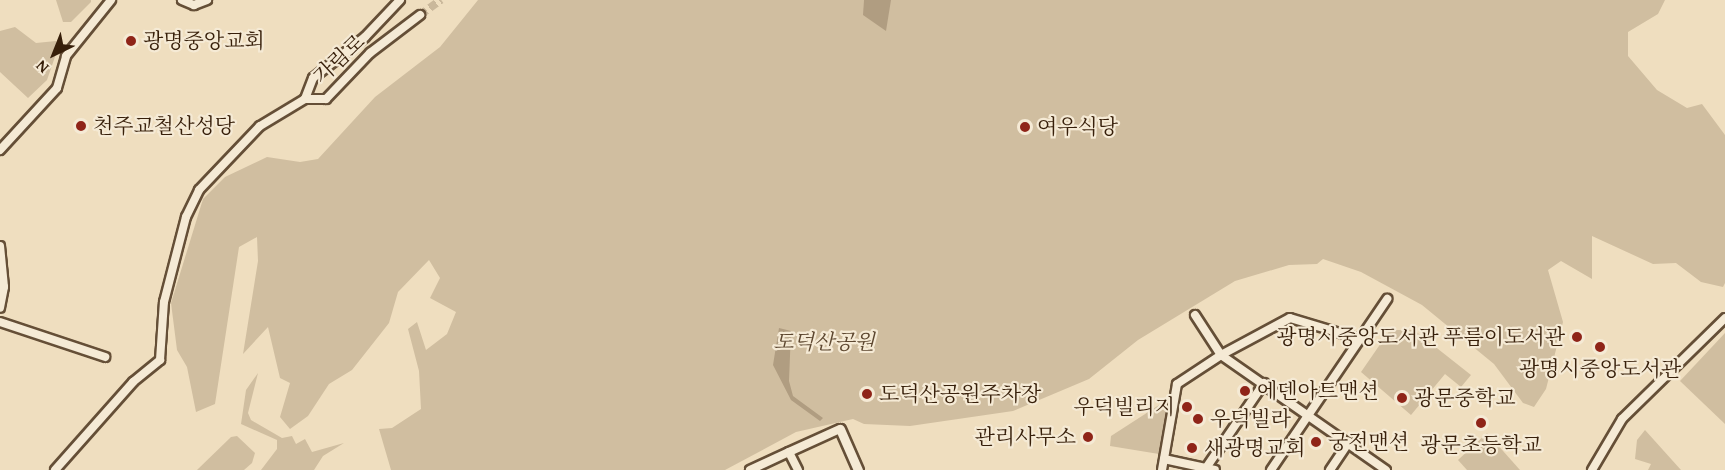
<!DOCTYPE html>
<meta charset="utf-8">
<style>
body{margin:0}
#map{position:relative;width:1725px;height:470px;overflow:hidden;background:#efdebf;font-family:"Gentium Book Plus","Noto Serif KR",serif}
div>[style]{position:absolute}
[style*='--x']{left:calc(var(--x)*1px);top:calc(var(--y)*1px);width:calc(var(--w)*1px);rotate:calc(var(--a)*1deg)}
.green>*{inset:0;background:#d0bea0}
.water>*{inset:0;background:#b09d81}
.minor-tunnel>*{height:8px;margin-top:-4px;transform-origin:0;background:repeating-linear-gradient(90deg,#cab89b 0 8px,transparent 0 12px)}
.roads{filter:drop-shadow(2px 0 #654f37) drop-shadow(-2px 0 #654f37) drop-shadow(0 2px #654f37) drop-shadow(0 -2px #654f37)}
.minor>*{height:8px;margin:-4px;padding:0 4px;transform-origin:4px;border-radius:4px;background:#f5ead5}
.tertiary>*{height:9px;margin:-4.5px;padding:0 4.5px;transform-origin:4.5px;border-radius:4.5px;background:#f5ead5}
.dots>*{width:16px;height:16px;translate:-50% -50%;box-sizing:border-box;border:3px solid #f5ead5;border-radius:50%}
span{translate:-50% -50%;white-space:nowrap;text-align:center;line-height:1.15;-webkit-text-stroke:4.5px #f5ead5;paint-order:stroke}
.poi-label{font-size:21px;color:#371f0a}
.left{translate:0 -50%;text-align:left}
.right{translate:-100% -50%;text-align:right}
.street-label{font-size:21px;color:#371f0a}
.park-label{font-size:21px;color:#5d4730;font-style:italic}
.north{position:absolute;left:24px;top:24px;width:60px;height:60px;-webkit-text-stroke:4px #f5ead5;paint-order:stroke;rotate:223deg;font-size:16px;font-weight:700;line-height:24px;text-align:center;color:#371f0a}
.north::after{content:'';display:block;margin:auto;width:21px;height:27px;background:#371f0a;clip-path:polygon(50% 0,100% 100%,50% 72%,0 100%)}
</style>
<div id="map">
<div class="green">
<i style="clip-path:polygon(56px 0,91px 0,91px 2px,71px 22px,63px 22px)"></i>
<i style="clip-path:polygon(478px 0,1665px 0,1658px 14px,1628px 32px,1628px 56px,1657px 90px,1687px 108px,1702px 104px,1725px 135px,1725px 283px,1723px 287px,1701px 282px,1676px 263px,1653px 264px,1592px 236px,1592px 279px,1561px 261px,1548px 270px,1563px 322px,1546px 389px,1534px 407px,1523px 403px,1494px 364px,1422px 305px,1361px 272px,1323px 259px,1317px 264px,1289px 265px,1235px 281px,1138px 340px,1089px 379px,1013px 411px,910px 426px,864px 424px,853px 419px,796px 432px,725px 470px,391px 470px,379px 429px,392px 428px,421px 409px,419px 371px,408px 329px,417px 322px,426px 350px,447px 334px,456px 312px,430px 298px,440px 278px,429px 260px,398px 292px,389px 323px,352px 370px,329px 384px,308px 416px,290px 429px,280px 417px,290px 383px,280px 378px,268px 327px,243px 354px,258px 261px,257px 237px,239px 247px,215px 404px,196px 412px,187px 367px,177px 350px,171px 303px,203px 199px,225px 177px,267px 157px,300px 162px,318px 159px,375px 97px,440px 47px)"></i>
<i style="clip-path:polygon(15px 27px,36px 43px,56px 41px,58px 48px,47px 80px,28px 98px,0 72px,0 31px)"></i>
<i style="clip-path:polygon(1390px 330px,1414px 330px,1471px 375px,1461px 387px,1445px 374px,1411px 415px,1361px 372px)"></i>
<i style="clip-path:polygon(1725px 333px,1725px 424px,1680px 381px)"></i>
<i style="clip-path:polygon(258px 373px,248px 413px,251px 420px,282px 438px,292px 436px,296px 444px,305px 439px,312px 452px,344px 443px,323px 456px,314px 470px,261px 470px,277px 449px,277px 440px,241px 424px,246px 390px)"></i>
<i style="clip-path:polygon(1173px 396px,1159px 454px,1110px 446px,1111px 436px)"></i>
<i style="clip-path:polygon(1645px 430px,1681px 470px,1648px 470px,1651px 464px,1635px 459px,1637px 440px)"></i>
<i style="clip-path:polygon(1487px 433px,1520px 470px,1467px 470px,1458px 460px)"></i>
<i style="clip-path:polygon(237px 436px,255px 453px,252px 463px,244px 470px,197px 470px,231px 437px)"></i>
</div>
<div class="water">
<i style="clip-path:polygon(864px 0,891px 0,886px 31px,863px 15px)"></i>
<i style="clip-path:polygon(779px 328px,791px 331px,789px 381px,793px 396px,823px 418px,820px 421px,791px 400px,773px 365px)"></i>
</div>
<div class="minor-tunnel">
<i style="--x:420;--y:15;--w:26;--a:-36"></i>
</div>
<div class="roads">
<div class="minor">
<i style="--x:182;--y:0;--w:13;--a:23"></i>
<i style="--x:194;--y:5;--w:14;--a:-21"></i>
<i style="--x:400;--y:0;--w:51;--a:133.4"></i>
<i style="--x:365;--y:37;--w:66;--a:141.7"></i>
<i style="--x:313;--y:78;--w:22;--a:111"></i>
<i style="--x:305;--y:99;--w:21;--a:0"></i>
<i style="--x:326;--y:99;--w:64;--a:-46.3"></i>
<i style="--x:370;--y:53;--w:63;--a:-37.2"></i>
<i style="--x:0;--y:150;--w:84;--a:-47.4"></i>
<i style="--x:57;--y:88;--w:33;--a:-74"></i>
<i style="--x:66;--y:56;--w:72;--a:-51.2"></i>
<i style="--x:0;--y:246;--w:41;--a:84.4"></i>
<i style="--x:4;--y:287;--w:21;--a:101"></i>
<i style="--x:1195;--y:315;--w:48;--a:57"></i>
<i style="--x:1221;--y:355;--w:201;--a:34.9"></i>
<i style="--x:0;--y:322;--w:111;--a:18.4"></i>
<i style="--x:1164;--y:459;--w:52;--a:12.2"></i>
<i style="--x:1206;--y:468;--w:103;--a:-55.7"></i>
<i style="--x:55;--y:470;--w:118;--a:-48.4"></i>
<i style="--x:133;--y:382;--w:35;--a:-39"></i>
<i style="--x:160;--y:360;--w:58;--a:-86.1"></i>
<i style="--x:164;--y:302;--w:88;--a:-75.5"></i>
<i style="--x:186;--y:217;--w:30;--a:-64"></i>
<i style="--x:199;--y:190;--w:88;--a:-46.4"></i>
<i style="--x:260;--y:126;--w:52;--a:-31"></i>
<i style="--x:750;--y:470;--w:43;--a:-24.8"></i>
<i style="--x:798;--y:470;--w:20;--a:-117"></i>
<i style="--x:789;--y:452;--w:56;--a:-24.3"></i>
<i style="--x:1162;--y:470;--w:87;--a:-80.1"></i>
<i style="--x:1177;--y:384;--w:53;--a:-33.4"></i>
<i style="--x:1221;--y:355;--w:78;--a:-28.2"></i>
<i style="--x:1290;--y:318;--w:73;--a:16.7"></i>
<i style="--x:1271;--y:470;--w:207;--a:-55.8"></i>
<i style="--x:1330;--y:470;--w:34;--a:-56"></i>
<i style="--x:1592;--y:470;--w:59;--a:-59.5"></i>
<i style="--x:1622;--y:419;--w:144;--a:-44.4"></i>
</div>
<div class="tertiary">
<i style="--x:840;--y:429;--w:45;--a:66.3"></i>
</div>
</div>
<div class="dots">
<i style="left:131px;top:41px;background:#8f2418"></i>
<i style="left:81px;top:126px;background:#8f2418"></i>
<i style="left:1025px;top:127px;background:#8f2418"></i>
<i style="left:1577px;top:337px;background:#8f2418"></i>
<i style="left:1600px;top:347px;background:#8f2418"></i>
<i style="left:1245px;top:391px;background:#8f2418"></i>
<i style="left:867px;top:394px;background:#8f2418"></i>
<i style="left:1402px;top:398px;background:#8f2418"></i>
<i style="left:1187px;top:407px;background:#8f2418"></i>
<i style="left:1198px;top:419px;background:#8f2418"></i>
<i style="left:1481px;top:423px;background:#8f2418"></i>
<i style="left:1088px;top:437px;background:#8f2418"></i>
<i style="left:1316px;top:442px;background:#8f2418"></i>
<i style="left:1192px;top:448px;background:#8f2418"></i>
</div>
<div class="poi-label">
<span class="left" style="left:143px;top:41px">광명중앙교회</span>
<span class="left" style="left:93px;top:126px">천주교철산성당</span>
<span class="left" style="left:1037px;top:127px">여우식당</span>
<span class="right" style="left:1565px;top:337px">광명시중앙도서관 푸름이도서관</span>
<span style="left:1600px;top:369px">광명시중앙도서관</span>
<span class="left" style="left:1257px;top:391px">에덴아트맨션</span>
<span class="left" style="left:879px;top:394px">도덕산공원주차장</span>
<span class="left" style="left:1414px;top:398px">광문중학교</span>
<span class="right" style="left:1175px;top:407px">우덕빌리지</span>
<span class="left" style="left:1210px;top:419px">우덕빌라</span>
<span class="right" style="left:1076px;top:437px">관리사무소</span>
<span class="left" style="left:1328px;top:442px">궁전맨션</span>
<span style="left:1481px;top:445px">광문초등학교</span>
<span class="left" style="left:1204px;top:448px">새광명교회</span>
</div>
<div class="street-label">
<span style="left:339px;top:59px;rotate:-43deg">가림로</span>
</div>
<div class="park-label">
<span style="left:824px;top:342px">도덕산공원</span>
</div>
<div class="north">N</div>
</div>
